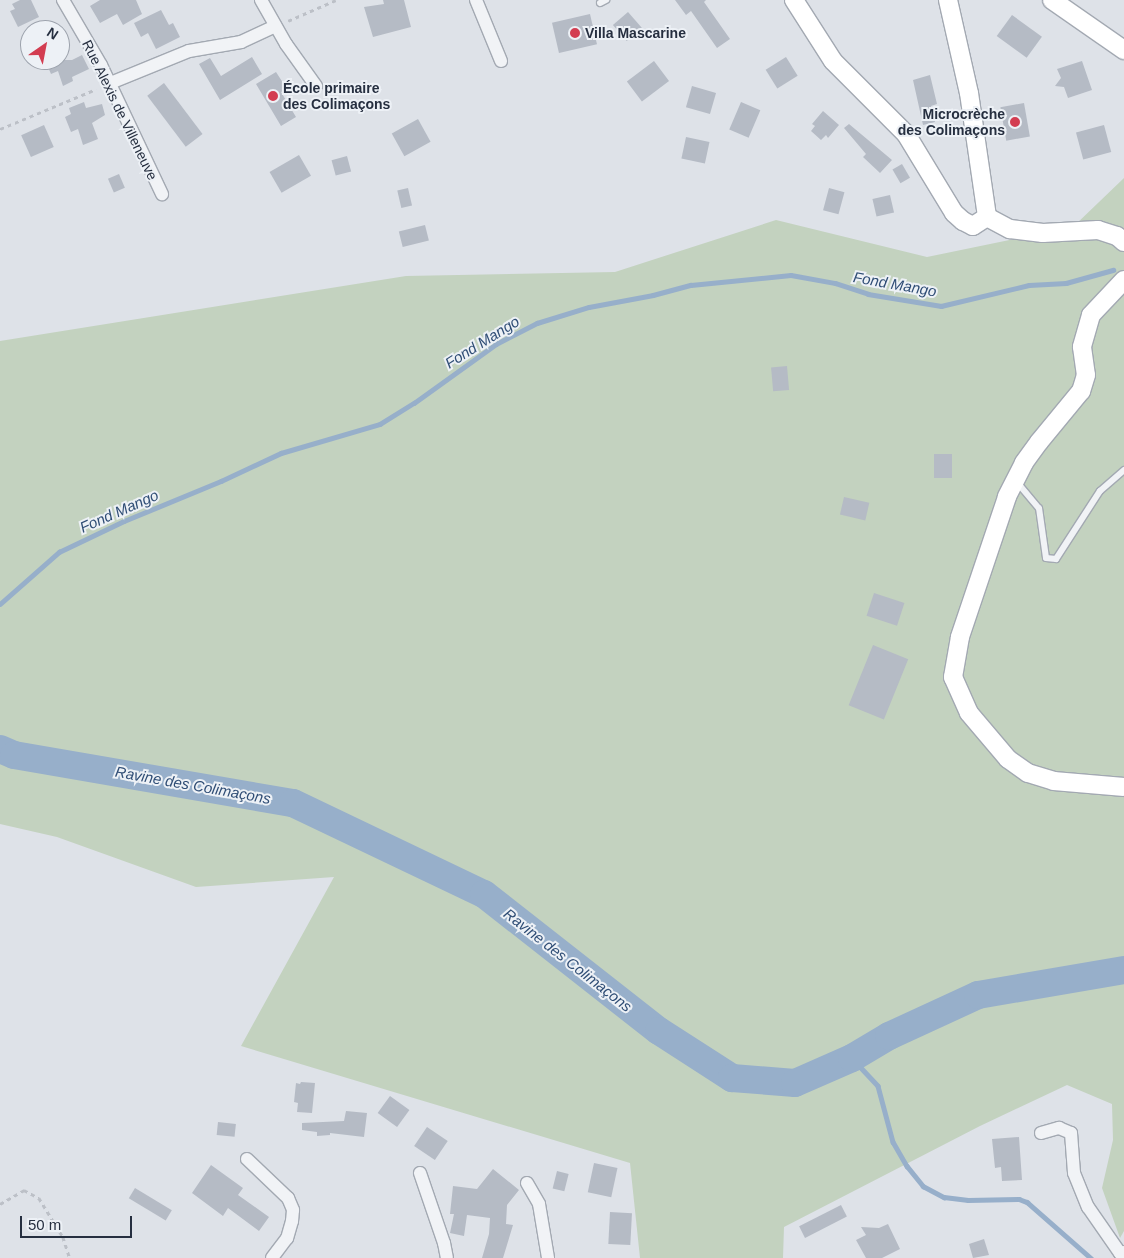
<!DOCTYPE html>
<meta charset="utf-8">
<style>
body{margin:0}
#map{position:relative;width:1124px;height:1258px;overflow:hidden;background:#dee2e8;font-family:Helvetica,sans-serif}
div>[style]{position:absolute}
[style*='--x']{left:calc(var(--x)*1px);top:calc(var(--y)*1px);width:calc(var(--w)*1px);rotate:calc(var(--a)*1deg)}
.green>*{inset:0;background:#c3d2bf}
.stream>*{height:4.5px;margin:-2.25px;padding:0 2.25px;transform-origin:2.25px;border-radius:2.25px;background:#97afca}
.river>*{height:28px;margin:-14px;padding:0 14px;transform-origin:14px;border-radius:14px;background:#97afca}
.building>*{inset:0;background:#b5bbc5;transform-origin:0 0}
.path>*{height:2.5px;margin-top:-1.25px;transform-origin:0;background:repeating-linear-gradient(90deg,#bcc0c7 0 4px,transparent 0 8px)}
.roads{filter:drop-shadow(1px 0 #a3a9b2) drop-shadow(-1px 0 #a3a9b2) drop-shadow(0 1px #a3a9b2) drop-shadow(0 -1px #a3a9b2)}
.service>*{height:6px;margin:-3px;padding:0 3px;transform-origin:3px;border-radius:3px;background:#f1f3f6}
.minor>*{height:12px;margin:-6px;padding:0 6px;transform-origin:6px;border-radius:6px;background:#f1f3f6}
.secondary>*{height:18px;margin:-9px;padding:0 9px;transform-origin:9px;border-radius:9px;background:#fff}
.dots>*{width:14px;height:14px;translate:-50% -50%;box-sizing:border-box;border:2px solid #edf1f6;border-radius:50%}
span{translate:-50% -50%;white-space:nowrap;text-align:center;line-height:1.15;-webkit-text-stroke:4px #edf1f6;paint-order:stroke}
.poi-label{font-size:14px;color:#262f40;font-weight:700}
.left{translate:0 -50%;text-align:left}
.right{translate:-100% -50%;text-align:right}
.street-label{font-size:14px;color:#262f40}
.water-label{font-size:15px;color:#2f4d75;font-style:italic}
.north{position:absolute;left:20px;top:20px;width:50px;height:50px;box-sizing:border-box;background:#edf1f6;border:1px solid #9da3ad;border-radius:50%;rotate:33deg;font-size:14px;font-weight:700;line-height:20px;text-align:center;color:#262f40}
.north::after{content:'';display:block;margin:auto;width:18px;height:22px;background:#d33d51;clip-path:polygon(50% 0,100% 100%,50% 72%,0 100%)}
.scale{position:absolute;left:20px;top:1216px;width:112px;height:22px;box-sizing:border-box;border:2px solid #262f40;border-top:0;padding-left:6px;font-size:15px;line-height:18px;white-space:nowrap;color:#262f40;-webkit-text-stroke:4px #edf1f6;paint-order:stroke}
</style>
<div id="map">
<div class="green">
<i style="clip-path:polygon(1124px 178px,1124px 1231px,1120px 1238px,1102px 1188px,1113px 1140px,1112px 1104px,1067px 1085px,980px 1126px,784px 1227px,783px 1258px,640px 1258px,630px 1163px,241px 1046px,334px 877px,196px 887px,57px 837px,0 824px,0 341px,406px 276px,615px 272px,776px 220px,927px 257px,1073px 227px)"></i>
</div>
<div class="stream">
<i style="--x:0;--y:604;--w:79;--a:-41.4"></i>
<i style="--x:59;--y:552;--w:72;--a:-25.5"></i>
<i style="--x:124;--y:521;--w:105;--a:-22.4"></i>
<i style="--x:221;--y:481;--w:66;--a:-25"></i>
<i style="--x:281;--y:453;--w:103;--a:-16.3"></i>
<i style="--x:380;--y:424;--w:40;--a:-32"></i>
<i style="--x:414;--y:403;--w:101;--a:-35.7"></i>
<i style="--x:496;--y:344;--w:46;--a:-27.1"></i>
<i style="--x:537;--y:323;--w:54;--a:-17.1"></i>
<i style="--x:589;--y:307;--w:65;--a:-10.6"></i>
<i style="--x:653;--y:295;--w:39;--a:-15"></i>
<i style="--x:691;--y:285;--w:100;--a:-5.7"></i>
<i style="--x:791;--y:275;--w:45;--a:10.3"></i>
<i style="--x:835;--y:283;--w:35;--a:18"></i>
<i style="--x:868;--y:294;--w:74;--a:9.3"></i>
<i style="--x:941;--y:306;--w:90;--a:-13.4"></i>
<i style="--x:1029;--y:285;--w:37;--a:-3"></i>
<i style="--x:1066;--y:283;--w:49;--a:-15.5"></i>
<i style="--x:852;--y:1058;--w:38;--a:47"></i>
<i style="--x:878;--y:1086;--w:58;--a:75"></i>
<i style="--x:893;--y:1142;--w:28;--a:60"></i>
<i style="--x:907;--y:1166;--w:26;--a:51"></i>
<i style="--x:923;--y:1186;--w:24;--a:28"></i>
<i style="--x:944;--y:1197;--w:24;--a:7"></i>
<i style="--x:968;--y:1200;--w:51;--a:-1.1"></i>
<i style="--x:1019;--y:1199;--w:9;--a:21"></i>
<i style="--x:1027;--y:1202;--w:85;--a:41.2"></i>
</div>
<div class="river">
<i style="--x:0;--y:749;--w:15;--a:23"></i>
<i style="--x:14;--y:755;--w:283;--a:9.8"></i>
<i style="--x:293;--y:803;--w:212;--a:25.5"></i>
<i style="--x:484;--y:894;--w:222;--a:38.1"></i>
<i style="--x:659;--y:1031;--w:87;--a:32.8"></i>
<i style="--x:732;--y:1078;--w:63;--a:4.5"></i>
<i style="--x:795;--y:1083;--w:62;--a:-23.7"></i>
<i style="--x:852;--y:1058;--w:43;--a:-30.7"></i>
<i style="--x:889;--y:1036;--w:98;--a:-24.7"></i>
<i style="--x:978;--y:995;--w:148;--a:-9.7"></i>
</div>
<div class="building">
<i style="clip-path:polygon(20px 0,31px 0,39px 17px,18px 27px,10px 11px,15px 9px,12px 4px)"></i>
<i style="clip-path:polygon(100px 0,136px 0,142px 14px,123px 25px,117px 14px,100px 23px,90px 6px)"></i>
<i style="clip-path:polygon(383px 0,404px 0,411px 27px,373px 37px,364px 7px,384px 4px)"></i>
<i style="clip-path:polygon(675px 0,706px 0,704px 2px,730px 39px,717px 48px,691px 11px,686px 15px)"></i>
<i style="clip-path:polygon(161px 10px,169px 25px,173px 23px,180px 37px,156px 49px,148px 33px,141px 37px,134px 23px)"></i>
<i style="left:628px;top:12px;width:21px;height:20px;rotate:49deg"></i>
<i style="left:590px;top:14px;width:31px;height:39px;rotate:77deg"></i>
<i style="left:1012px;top:15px;width:37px;height:26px;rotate:36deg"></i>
<i style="clip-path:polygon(82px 55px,89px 69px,72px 77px,73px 81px,63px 86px,58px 71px,51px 74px,45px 60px,72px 60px)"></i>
<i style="clip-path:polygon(252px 57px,262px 74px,220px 100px,199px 64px,210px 58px,221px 76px)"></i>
<i style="left:786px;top:57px;width:22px;height:24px;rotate:58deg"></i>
<i style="left:654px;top:61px;width:25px;height:34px;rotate:53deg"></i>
<i style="clip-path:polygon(1082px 61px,1092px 90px,1068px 98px,1064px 87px,1055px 86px,1061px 78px,1057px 69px)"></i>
<i style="clip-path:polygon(276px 72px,287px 89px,281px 92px,296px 117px,281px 126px,256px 84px)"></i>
<i style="clip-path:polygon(930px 75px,937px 104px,931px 106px,935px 122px,923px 125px,913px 80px)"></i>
<i style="left:164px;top:83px;width:64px;height:21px;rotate:53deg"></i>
<i style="left:692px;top:86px;width:25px;height:22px;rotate:16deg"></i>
<i style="clip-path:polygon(84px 102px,86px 108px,102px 104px,105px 115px,92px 123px,98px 139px,83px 145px,78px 129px,71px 132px,65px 117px,71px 114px,69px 108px)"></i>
<i style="left:741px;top:102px;width:21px;height:30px;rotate:23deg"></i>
<i style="left:1024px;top:103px;width:34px;height:24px;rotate:80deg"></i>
<i style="clip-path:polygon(823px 111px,839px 125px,828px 138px,826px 135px,821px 140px,811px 131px,815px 126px,812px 124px)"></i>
<i style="left:418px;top:119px;width:26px;height:30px;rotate:61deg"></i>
<i style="clip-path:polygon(849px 124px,892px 160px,880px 173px,863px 157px,866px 154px,844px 128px)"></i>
<i style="left:44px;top:125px;width:24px;height:25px;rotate:66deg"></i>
<i style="left:1104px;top:125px;width:28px;height:29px;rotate:75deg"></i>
<i style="left:686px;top:137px;width:24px;height:22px;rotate:12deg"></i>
<i style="left:299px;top:155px;width:24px;height:34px;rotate:60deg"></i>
<i style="left:347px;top:156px;width:16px;height:16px;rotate:75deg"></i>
<i style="left:902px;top:164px;width:16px;height:11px;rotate:60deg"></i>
<i style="left:119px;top:174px;width:15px;height:12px;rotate:67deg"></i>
<i style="left:408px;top:188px;width:18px;height:11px;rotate:77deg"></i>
<i style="left:829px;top:188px;width:16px;height:23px;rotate:15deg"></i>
<i style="left:890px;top:195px;width:18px;height:18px;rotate:77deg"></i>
<i style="left:425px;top:225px;width:16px;height:27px;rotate:76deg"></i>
<i style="left:787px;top:366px;width:24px;height:16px;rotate:85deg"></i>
<i style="left:934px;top:454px;width:18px;height:24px"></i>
<i style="left:844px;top:497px;width:26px;height:18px;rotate:13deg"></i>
<i style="left:874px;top:593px;width:32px;height:24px;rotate:18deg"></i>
<i style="left:873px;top:645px;width:38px;height:65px;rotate:22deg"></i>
<i style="clip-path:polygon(301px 1082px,315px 1083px,312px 1113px,297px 1112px,298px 1103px,294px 1102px,296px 1083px,300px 1084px)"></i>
<i style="left:390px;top:1096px;width:24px;height:21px;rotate:36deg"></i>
<i style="clip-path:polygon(346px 1111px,367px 1113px,364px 1137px,330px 1133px,330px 1135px,317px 1136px,317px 1132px,302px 1130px,302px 1123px,344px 1121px)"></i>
<i style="left:218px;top:1122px;width:18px;height:13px;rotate:6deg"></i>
<i style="left:427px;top:1127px;width:25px;height:23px;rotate:34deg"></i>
<i style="clip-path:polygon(1019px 1137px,1022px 1180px,1002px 1181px,1001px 1167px,995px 1168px,992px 1139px)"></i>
<i style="left:594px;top:1163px;width:24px;height:30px;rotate:12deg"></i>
<i style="clip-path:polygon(211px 1165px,243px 1188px,238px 1195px,269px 1217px,259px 1231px,228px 1208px,223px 1216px,192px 1193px)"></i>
<i style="clip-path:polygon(493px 1169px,519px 1190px,507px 1205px,506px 1224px,513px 1225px,503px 1258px,482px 1258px,489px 1234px,490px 1218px,467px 1215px,464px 1236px,450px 1233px,454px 1214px,450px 1214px,453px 1186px,477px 1189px)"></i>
<i style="left:557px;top:1171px;width:12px;height:18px;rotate:14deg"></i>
<i style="left:135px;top:1188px;width:43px;height:12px;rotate:31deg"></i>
<i style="left:841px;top:1205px;width:13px;height:47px;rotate:63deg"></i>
<i style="left:610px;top:1212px;width:22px;height:32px;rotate:3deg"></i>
<i style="clip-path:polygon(888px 1224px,900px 1249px,882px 1258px,866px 1258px,856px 1240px,866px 1235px,861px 1227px,879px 1228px)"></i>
<i style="clip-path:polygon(984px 1239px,989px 1255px,973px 1258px,969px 1244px)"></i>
</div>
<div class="path">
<i style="--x:288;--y:21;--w:52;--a:-23.6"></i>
<i style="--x:0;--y:129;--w:104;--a:-22.6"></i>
<i style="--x:0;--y:1204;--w:28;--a:-30"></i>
<i style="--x:24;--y:1190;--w:17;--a:28"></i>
<i style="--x:39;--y:1198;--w:46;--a:58.4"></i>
<i style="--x:63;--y:1237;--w:22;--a:72"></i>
</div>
<div class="roads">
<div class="service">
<i style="--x:600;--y:3;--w:7;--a:-27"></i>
<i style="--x:1016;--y:481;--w:35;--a:50"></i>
<i style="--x:1039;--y:508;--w:50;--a:82"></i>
<i style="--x:1046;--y:558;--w:10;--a:6"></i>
<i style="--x:1056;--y:559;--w:81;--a:-57.1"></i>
<i style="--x:1100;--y:491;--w:32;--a:-41"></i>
</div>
<div class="minor">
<i style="--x:63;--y:0;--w:75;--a:59.7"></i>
<i style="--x:101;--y:65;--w:143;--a:64.7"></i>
<i style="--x:261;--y:0;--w:51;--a:60.4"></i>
<i style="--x:286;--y:44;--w:52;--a:54.5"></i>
<i style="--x:476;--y:0;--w:66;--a:67.7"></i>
<i style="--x:108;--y:84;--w:87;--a:-22.2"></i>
<i style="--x:189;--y:51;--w:53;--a:-9.8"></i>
<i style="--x:241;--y:42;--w:38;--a:-25"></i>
<i style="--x:1041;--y:1133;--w:19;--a:-16"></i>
<i style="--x:1059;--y:1128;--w:13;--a:23"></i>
<i style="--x:1071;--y:1133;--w:40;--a:85.7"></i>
<i style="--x:1074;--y:1173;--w:37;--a:68"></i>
<i style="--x:1088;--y:1207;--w:56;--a:55.2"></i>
<i style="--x:1120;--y:1253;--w:4;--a:-14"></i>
<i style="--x:247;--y:1159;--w:57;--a:43.6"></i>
<i style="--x:288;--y:1198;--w:13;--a:67"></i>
<i style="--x:293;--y:1210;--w:11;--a:95"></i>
<i style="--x:292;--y:1221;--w:18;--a:106"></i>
<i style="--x:287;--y:1238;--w:25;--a:127"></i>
<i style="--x:420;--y:1173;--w:74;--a:71.1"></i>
<i style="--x:444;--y:1243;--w:15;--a:79"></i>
<i style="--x:527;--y:1183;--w:24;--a:60"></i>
<i style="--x:539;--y:1204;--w:55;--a:80.5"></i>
</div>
<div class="secondary">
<i style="--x:794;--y:0;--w:72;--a:57.4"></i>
<i style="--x:833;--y:61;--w:103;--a:45"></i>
<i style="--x:906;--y:134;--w:92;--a:58.7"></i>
<i style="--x:954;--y:213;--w:12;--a:42"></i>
<i style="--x:963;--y:221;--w:11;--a:27"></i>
<i style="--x:973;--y:226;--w:17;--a:-33"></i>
<i style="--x:948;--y:0;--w:95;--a:77.3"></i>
<i style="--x:969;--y:93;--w:125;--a:81.7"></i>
<i style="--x:1052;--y:0;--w:88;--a:34.8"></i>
<i style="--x:987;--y:217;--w:26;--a:28"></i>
<i style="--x:1010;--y:229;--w:33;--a:7"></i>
<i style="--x:1043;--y:233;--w:55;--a:-3.1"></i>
<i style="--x:1098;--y:230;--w:20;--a:18"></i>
<i style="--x:1117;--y:236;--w:9;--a:41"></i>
<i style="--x:1124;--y:280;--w:48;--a:133.3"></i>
<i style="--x:1091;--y:315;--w:33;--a:106"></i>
<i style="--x:1082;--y:347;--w:28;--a:82"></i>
<i style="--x:1086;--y:375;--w:17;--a:107"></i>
<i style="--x:1081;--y:391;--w:66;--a:129.5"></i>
<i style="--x:1039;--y:442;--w:26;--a:126"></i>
<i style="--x:1024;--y:463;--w:38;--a:117"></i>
<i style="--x:1007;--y:497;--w:148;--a:108.6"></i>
<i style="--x:960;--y:637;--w:41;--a:99.9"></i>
<i style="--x:953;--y:677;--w:39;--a:66"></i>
<i style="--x:969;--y:713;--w:60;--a:49.7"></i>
<i style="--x:1008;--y:759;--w:24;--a:35"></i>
<i style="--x:1028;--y:773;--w:27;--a:17"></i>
<i style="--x:1054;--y:781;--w:70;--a:4.9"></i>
</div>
</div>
<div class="dots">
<i style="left:575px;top:33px;background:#d33d51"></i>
<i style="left:273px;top:96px;background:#d33d51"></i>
<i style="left:1015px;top:122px;background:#d33d51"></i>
</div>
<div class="poi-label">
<span class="left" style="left:585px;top:33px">Villa Mascarine</span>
<span class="left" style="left:283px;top:96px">École primaire<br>des Colimaçons</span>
<span class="right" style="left:1005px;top:122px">Microcrèche<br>des Colimaçons</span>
</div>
<div class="street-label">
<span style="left:120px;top:110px;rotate:64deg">Rue Alexis de Villeneuve</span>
</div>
<div class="water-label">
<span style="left:895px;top:284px;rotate:10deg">Fond Mango</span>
<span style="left:482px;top:342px;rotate:-32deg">Fond Mango</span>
<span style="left:119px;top:511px;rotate:-24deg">Fond Mango</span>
<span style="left:193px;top:785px;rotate:10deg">Ravine des Colimaçons</span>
<span style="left:568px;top:960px;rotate:38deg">Ravine des Colimaçons</span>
</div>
<div class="north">N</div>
<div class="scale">50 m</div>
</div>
